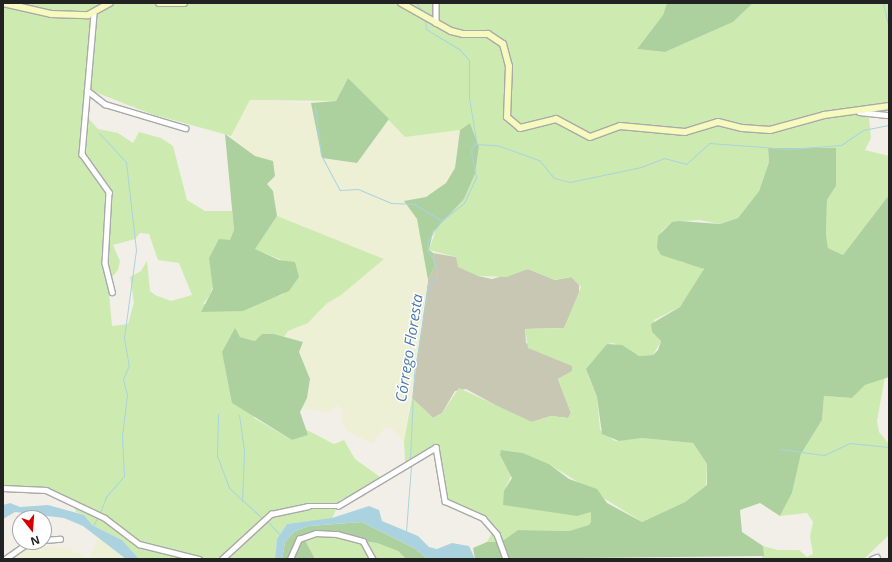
<!DOCTYPE html>
<meta charset="utf-8">
<style>
body{margin:0}
#map{position:relative;width:892px;height:562px;overflow:hidden;background:#f2efe9;font-family:"Open Sans",sans-serif}
div>[style]{position:absolute}
[style*='--x']{left:calc(var(--x)*1px);top:calc(var(--y)*1px);width:calc(var(--w)*1px);rotate:calc(var(--a)*1deg)}
.construction>*{inset:0;background:#c7c7b4}
.farmland>*{inset:0;background:#eef0d5}
.grass>*{inset:0;background:#cdebb0}
.forest>*{inset:0;background:#add19e}
.water>*{inset:0;background:#aad3df}
.stream>*{height:1px;margin:-0.5px;padding:0 0.5px;transform-origin:0.5px;border-radius:0.5px;background:#aad3df}
.roads{filter:drop-shadow(1px 0 #a9a9a9) drop-shadow(-1px 0 #a9a9a9) drop-shadow(0 1px #a9a9a9) drop-shadow(0 -1px #a9a9a9)}
.minor>*{height:4.5px;margin:-2.25px;padding:0 2.25px;transform-origin:2.25px;border-radius:2.25px;background:#fff}
.secondary>*{height:6px;margin:-3px;padding:0 3px;transform-origin:3px;border-radius:3px;background:#f7fabf}
span{translate:-50% -50%;white-space:nowrap;text-align:center;line-height:1.15;-webkit-text-stroke:3px #fff;paint-order:stroke}
.water-label{font-size:15px;color:#4a7aab;font-style:italic}
.frame{position:absolute;inset:0;border:4px solid #222;pointer-events:none}
.north{position:absolute;left:12px;top:510px;width:40px;height:40px;box-sizing:border-box;background:#fff;border:1px solid #a7a7a7;border-radius:50%;rotate:163deg;font-size:11px;font-weight:700;line-height:16px;text-align:center;color:#222}
.north::after{content:'';display:block;margin:auto;width:14px;height:18px;background:#d40000;clip-path:polygon(50% 0,100% 100%,50% 72%,0 100%)}
</style>
<div id="map">
<div class="construction">
<i style="clip-path:polygon(433px 253px,456px 257px,478px 276px,492px 279px,528px 269px,555px 280px,571px 277px,579px 281px,579px 296px,564px 328px,525px 329px,526px 343px,573px 366px,573px 371px,558px 379px,571px 413px,568px 418px,551px 416px,532px 422px,523px 420px,466px 389px,455px 391px,442px 413px,433px 418px,412px 398px,428px 280px,435px 266px)"></i>
</div>
<div class="farmland">
<i style="clip-path:polygon(250px 100px,311px 103px,322px 158px,357px 163px,389px 119px,406px 137px,460px 130px,455px 168px,446px 183px,426px 197px,405px 201px,417px 219px,428px 280px,404px 441px,391px 428px,385px 427px,373px 444px,347px 431px,340px 420px,342px 409px,337px 406px,328px 413px,301px 408px,310px 379px,299px 351px,303px 342px,284px 337px,288px 331px,308px 323px,326px 304px,384px 259px,277px 216px,273px 191px,267px 184px,273px 161px,255px 156px,231px 136px)"></i>
<i style="clip-path:polygon(97px 539px,111px 545px,126px 559px,5px 559px,13px 550px,37px 546px,68px 548px,89px 558px)"></i>
</div>
<div class="grass">
<i style="clip-path:polygon(evenodd,3px 3px,667px 3px,663px 15px,637px 49px,665px 52px,733px 22px,753px 3px,889px 3px,889px 102px,869px 117px,871px 138px,865px 150px,889px 156px,889px 195px,843px 255px,828px 248px,826px 234px,827px 200px,836px 186px,836px 148px,768px 148px,769px 162px,759px 191px,738px 218px,720px 224px,699px 220px,672px 222px,664px 229px,661px 232px,681px 262px,702px 266px,704px 274px,680px 307px,654px 320px,654px 334px,661px 341px,653px 355px,639px 356px,613px 343px,607px 344px,588px 375px,597px 397px,600px 430px,615px 441px,642px 438px,693px 443px,707px 464px,706px 486px,685px 502px,642px 522px,549px 464px,523px 453px,501px 450px,503px 461px,512px 474px,506px 487px,591px 512px,591px 522px,590px 525px,569px 531px,518px 530px,501px 542px,487px 542px,494px 529px,487px 516px,441px 496px,435px 450px,405px 462px,404px 441px,412px 398px,433px 418px,442px 413px,459px 388px,532px 422px,551px 416px,568px 418px,571px 413px,558px 379px,572px 371px,572px 366px,528px 348px,525px 329px,564px 328px,581px 287px,571px 277px,555px 280px,528px 269px,507px 277px,478px 276px,458px 267px,456px 257px,429px 250px,438px 224px,464px 199px,475px 174px,479px 147px,470px 123px,460px 130px,405px 137px,348px 78px,336px 101px,250px 100px,231px 136px,151px 114px,90px 90px,89px 119px,98px 129px,118px 133px,133px 143px,139px 132px,161px 138px,173px 146px,187px 200px,205px 211px,232px 211px,234px 230px,210px 295px,203px 304px,262px 301px,284px 294px,289px 263px,254px 249px,277px 216px,384px 259px,341px 295px,326px 304px,308px 323px,288px 331px,284px 337px,274px 334px,255px 341px,240px 337px,235px 329px,254px 418px,292px 440px,308px 435px,303px 428px,334px 444px,344px 440px,355px 459px,383px 479px,363px 497px,354px 495px,340px 500px,332px 519px,287px 524px,277px 539px,275px 558px,139px 559px,122px 540px,92px 525px,84px 515px,76px 512px,73px 503px,42px 489px,3px 488px,3px 3px,140px 233px,149px 234px,158px 260px,179px 263px,192px 295px,171px 301px,155px 295px,150px 291px,147px 261px,141px 271px,130px 277px,134px 302px,128px 324px,112px 326px,108px 282px,118px 270px,120px 261px,113px 245px,135px 239px,140px 233px)"></i>
<i style="clip-path:polygon(885px 377px,877px 421px,879px 432px,889px 444px,889px 535px,864px 559px,762px 559px,763px 546px,778px 550px,799px 550px,807px 557px,813px 554px,810px 537px,813px 522px,807px 513px,780px 516px,792px 493px,801px 454px,822px 420px,824px 396px,852px 398px,865px 385px)"></i>
<i style="clip-path:polygon(318px 535px,377px 543px,398px 551px,406px 559px,315px 559px,304px 538px)"></i>
</div>
<div class="forest">
<i style="clip-path:polygon(667px 3px,753px 3px,733px 22px,665px 52px,637px 49px,663px 15px)"></i>
<i style="clip-path:polygon(348px 78px,389px 119px,357px 163px,322px 158px,311px 103px,336px 101px)"></i>
<i style="clip-path:polygon(470px 123px,479px 147px,475px 174px,464px 199px,433px 232px,429px 250px,433px 253px,435px 266px,428px 280px,417px 219px,404px 201px,426px 197px,446px 183px,455px 168px,460px 130px)"></i>
<i style="clip-path:polygon(225px 134px,255px 156px,273px 161px,275px 176px,267px 184px,273px 191px,277px 216px,255px 249px,279px 260px,295px 262px,299px 277px,289px 291px,243px 311px,201px 312px,213px 289px,209px 258px,219px 239px,230px 240px,234px 230px)"></i>
<i style="clip-path:polygon(768px 148px,836px 148px,836px 186px,827px 200px,826px 234px,828px 248px,843px 255px,889px 195px,889px 377px,865px 385px,852px 398px,824px 396px,822px 420px,801px 454px,792px 493px,780px 516px,760px 503px,740px 510px,742px 532px,763px 546px,764px 556px,475px 559px,473px 548px,487px 542px,501px 542px,518px 530px,569px 531px,589px 525px,591px 522px,591px 512px,577px 516px,503px 505px,504px 491px,512px 478px,500px 455px,501px 450px,523px 453px,549px 464px,569px 479px,597px 489px,607px 503px,642px 522px,685px 502px,707px 485px,707px 464px,693px 443px,642px 438px,619px 441px,602px 434px,597px 397px,586px 369px,607px 344px,622px 345px,639px 356px,653px 355px,658px 350px,661px 341px,652px 332px,651px 324px,680px 307px,704px 269px,661px 255px,657px 248px,658px 236px,672px 222px,679px 221px,720px 224px,738px 218px,759px 191px,769px 162px)"></i>
<i style="clip-path:polygon(235px 328px,240px 337px,255px 341px,262px 334px,274px 334px,303px 342px,299px 352px,310px 379px,307px 398px,300px 412px,308px 435px,292px 440px,232px 403px,222px 352px)"></i>
<i style="clip-path:polygon(362px 522px,414px 548px,428px 559px,406px 559px,398px 551px,377px 543px,318px 535px,304px 538px,315px 559px,282px 559px,285px 542px,295px 531px,309px 526px)"></i>
</div>
<div class="water">
<i style="clip-path:polygon(10px 503px,20px 507px,48px 505px,84px 515px,92px 525px,122px 540px,139px 559px,126px 559px,83px 526px,64px 518px,15px 512px,3px 519px,3px 505px)"></i>
<i style="clip-path:polygon(369px 506px,379px 510px,382px 521px,418px 536px,429px 547px,437px 549px,452px 543px,469px 546px,475px 559px,428px 559px,414px 548px,362px 522px,309px 526px,295px 531px,285px 542px,282px 559px,275px 559px,277px 539px,287px 524px,332px 518px)"></i>
</div>
<div class="stream">
<i style="--x:416;--y:3;--w:11;--a:52"></i>
<i style="--x:883;--y:3;--w:27;--a:77"></i>
<i style="--x:315;--y:107;--w:48;--a:82.9"></i>
<i style="--x:321;--y:155;--w:40;--a:62"></i>
<i style="--x:340;--y:190;--w:18;--a:-3"></i>
<i style="--x:358;--y:189;--w:36;--a:23"></i>
<i style="--x:391;--y:203;--w:23;--a:2"></i>
<i style="--x:414;--y:204;--w:31;--a:31"></i>
<i style="--x:99;--y:133;--w:40;--a:47"></i>
<i style="--x:126;--y:162;--w:89;--a:83.5"></i>
<i style="--x:136;--y:250;--w:89;--a:97.8"></i>
<i style="--x:124;--y:338;--w:27;--a:80"></i>
<i style="--x:129;--y:365;--w:15;--a:113"></i>
<i style="--x:123;--y:379;--w:16;--a:76"></i>
<i style="--x:127;--y:395;--w:41;--a:97"></i>
<i style="--x:122;--y:436;--w:40;--a:87.1"></i>
<i style="--x:124;--y:476;--w:28;--a:131"></i>
<i style="--x:106;--y:497;--w:17;--a:111"></i>
<i style="--x:475;--y:144;--w:22;--a:3"></i>
<i style="--x:497;--y:145;--w:45;--a:19.7"></i>
<i style="--x:539;--y:160;--w:23;--a:50"></i>
<i style="--x:554;--y:178;--w:16;--a:14"></i>
<i style="--x:570;--y:182;--w:73;--a:-11.9"></i>
<i style="--x:641;--y:167;--w:25;--a:-21"></i>
<i style="--x:664;--y:158;--w:23;--a:15"></i>
<i style="--x:686;--y:164;--w:31;--a:-42"></i>
<i style="--x:709;--y:143;--w:80;--a:4.3"></i>
<i style="--x:789;--y:149;--w:52;--a:-4.4"></i>
<i style="--x:841;--y:145;--w:27;--a:-34"></i>
<i style="--x:863;--y:130;--w:26;--a:-11"></i>
<i style="--x:218;--y:414;--w:42;--a:91.4"></i>
<i style="--x:217;--y:456;--w:34;--a:69"></i>
<i style="--x:229;--y:488;--w:45;--a:42.3"></i>
<i style="--x:239;--y:415;--w:37;--a:82"></i>
<i style="--x:244;--y:452;--w:49;--a:92.3"></i>
<i style="--x:780;--y:449;--w:44;--a:7.8"></i>
<i style="--x:824;--y:455;--w:29;--a:-25"></i>
<i style="--x:850;--y:443;--w:39;--a:6"></i>
<i style="--x:410;--y:458;--w:84;--a:-87.3"></i>
<i style="--x:414;--y:374;--w:87;--a:-80.8"></i>
<i style="--x:428;--y:288;--w:14;--a:-51"></i>
<i style="--x:437;--y:277;--w:10;--a:-90"></i>
<i style="--x:437;--y:267;--w:21;--a:-119"></i>
<i style="--x:427;--y:249;--w:9;--a:-84"></i>
<i style="--x:428;--y:240;--w:23;--a:-56"></i>
<i style="--x:441;--y:221;--w:29;--a:-38"></i>
<i style="--x:464;--y:203;--w:29;--a:-65"></i>
<i style="--x:476;--y:177;--w:26;--a:-101"></i>
<i style="--x:471;--y:151;--w:12;--a:-66"></i>
<i style="--x:476;--y:140;--w:43;--a:-99.5"></i>
<i style="--x:469;--y:98;--w:38;--a:-90"></i>
<i style="--x:469;--y:60;--w:15;--a:-132"></i>
<i style="--x:459;--y:49;--w:39;--a:-149"></i>
<i style="--x:426;--y:29;--w:10;--a:-96"></i>
<i style="--x:267;--y:521;--w:19;--a:47"></i>
<i style="--x:93;--y:526;--w:9;--a:-63"></i>
<i style="--x:406;--y:531;--w:65;--a:-85.6"></i>
</div>
<div class="roads">
<div class="minor">
<i style="--x:436;--y:3;--w:20;--a:90"></i>
<i style="--x:94;--y:14;--w:141;--a:94.9"></i>
<i style="--x:82;--y:154;--w:47;--a:54.6"></i>
<i style="--x:109;--y:192;--w:71;--a:93.2"></i>
<i style="--x:105;--y:263;--w:30;--a:76"></i>
<i style="--x:87;--y:90;--w:23;--a:38"></i>
<i style="--x:105;--y:104;--w:84;--a:16.7"></i>
<i style="--x:859;--y:112;--w:30;--a:6"></i>
<i style="--x:3;--y:488;--w:43;--a:2.7"></i>
<i style="--x:46;--y:490;--w:65;--a:25.4"></i>
<i style="--x:105;--y:518;--w:43;--a:37.4"></i>
<i style="--x:139;--y:544;--w:62;--a:14"></i>
<i style="--x:44;--y:540;--w:16;--a:-4"></i>
<i style="--x:5;--y:559;--w:29;--a:-35"></i>
<i style="--x:222;--y:559;--w:67;--a:-42.6"></i>
<i style="--x:271;--y:514;--w:38;--a:-12"></i>
<i style="--x:308;--y:506;--w:30;--a:0"></i>
<i style="--x:338;--y:506;--w:114;--a:-31"></i>
<i style="--x:436;--y:447;--w:55;--a:80.5"></i>
<i style="--x:445;--y:501;--w:42;--a:24.1"></i>
<i style="--x:483;--y:518;--w:21;--a:49"></i>
<i style="--x:497;--y:534;--w:27;--a:70"></i>
<i style="--x:290;--y:559;--w:22;--a:-66"></i>
<i style="--x:299;--y:539;--w:18;--a:-19"></i>
<i style="--x:316;--y:533;--w:21;--a:3"></i>
<i style="--x:337;--y:534;--w:27;--a:15"></i>
<i style="--x:363;--y:541;--w:21;--a:61"></i>
<i style="--x:872;--y:559;--w:5;--a:-22"></i>
</div>
<div class="secondary">
<i style="--x:3;--y:3;--w:49;--a:12.9"></i>
<i style="--x:51;--y:14;--w:37;--a:2"></i>
<i style="--x:88;--y:15;--w:25;--a:-29"></i>
<i style="--x:159;--y:3;--w:25;--a:0"></i>
<i style="--x:401;--y:3;--w:57;--a:29.2"></i>
<i style="--x:451;--y:31;--w:12;--a:14"></i>
<i style="--x:463;--y:34;--w:25;--a:0"></i>
<i style="--x:488;--y:34;--w:18;--a:34"></i>
<i style="--x:503;--y:44;--w:23;--a:75"></i>
<i style="--x:509;--y:66;--w:51;--a:92.2"></i>
<i style="--x:507;--y:117;--w:17;--a:40"></i>
<i style="--x:520;--y:128;--w:37;--a:-14"></i>
<i style="--x:556;--y:119;--w:38;--a:28"></i>
<i style="--x:590;--y:137;--w:32;--a:-20"></i>
<i style="--x:620;--y:126;--w:65;--a:5.3"></i>
<i style="--x:685;--y:132;--w:34;--a:-17"></i>
<i style="--x:718;--y:122;--w:25;--a:14"></i>
<i style="--x:742;--y:128;--w:28;--a:4"></i>
<i style="--x:770;--y:130;--w:56;--a:-15.5"></i>
<i style="--x:824;--y:115;--w:66;--a:-7.9"></i>
</div>
</div>
<div class="water-label">
<span style="left:409px;top:348px;rotate:-81deg">Córrego Floresta</span>
</div>
<div class="frame"></div>
<div class="north">N</div>
</div>
